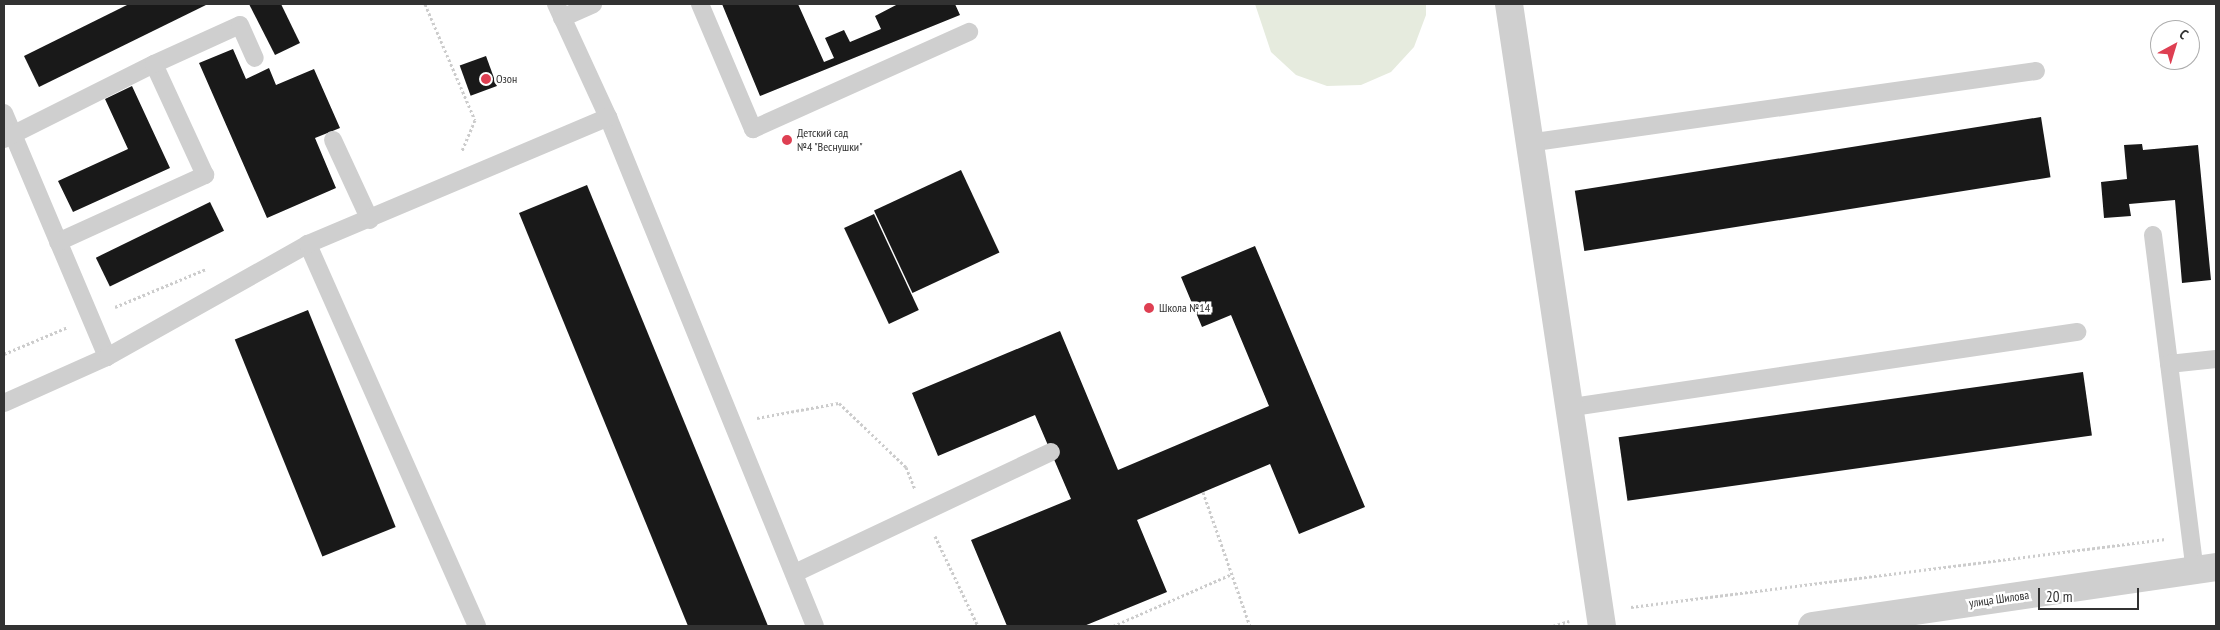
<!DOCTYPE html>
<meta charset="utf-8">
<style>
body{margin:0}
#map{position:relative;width:2220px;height:630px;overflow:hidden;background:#fff;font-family:"PT Sans Narrow",sans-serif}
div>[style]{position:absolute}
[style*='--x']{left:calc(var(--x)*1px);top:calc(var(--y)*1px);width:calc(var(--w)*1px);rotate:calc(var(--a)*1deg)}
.green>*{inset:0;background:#e6ebde}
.building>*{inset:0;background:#191919;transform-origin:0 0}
.path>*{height:3px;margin-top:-1.5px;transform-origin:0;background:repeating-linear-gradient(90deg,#ccc 0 2.5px,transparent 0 5px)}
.lane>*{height:18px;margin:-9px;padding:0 9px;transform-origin:9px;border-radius:9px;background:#cfcfcf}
.street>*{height:28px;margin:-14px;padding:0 14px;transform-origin:14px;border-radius:14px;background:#cfcfcf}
.dots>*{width:14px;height:14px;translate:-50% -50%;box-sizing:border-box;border:2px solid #fff;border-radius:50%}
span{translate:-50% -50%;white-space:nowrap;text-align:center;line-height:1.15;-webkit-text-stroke:5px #fff;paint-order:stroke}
.poi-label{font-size:12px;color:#323232}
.left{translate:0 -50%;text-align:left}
.street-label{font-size:12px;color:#323232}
.frame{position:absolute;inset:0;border:5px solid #323232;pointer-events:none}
.north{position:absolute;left:2150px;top:20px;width:50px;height:50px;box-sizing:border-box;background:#fff;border:1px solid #adadad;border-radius:50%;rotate:39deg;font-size:14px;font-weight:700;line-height:20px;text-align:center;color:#323232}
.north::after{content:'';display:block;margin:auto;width:18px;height:22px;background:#de3f52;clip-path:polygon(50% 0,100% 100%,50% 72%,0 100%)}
.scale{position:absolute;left:2038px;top:588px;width:101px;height:22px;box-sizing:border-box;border:2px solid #323232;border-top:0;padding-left:6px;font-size:15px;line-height:18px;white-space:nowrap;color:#323232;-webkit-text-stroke:4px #fff;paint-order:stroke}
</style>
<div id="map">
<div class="green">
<i style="clip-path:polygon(1255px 4px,1426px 4px,1426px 15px,1414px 47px,1391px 72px,1361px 85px,1327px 86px,1296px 75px,1271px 52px)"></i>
</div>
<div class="building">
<i style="clip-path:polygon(129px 4px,208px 4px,39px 87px,24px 56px)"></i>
<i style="clip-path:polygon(249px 4px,281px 4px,300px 43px,275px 55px)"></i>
<i style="clip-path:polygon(722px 4px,798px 4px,824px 62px,834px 58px,825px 38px,844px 30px,850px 42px,881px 29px,875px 16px,898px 4px,955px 4px,960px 15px,760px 96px)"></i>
<i style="clip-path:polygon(233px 49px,246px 79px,269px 68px,276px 85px,314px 69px,340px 128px,315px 138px,336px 188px,267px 218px,199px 63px)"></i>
<i style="left:486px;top:56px;width:32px;height:28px;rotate:70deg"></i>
<i style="clip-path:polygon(132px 86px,170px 168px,73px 212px,58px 181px,128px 149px,105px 99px)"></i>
<i style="left:2041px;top:117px;width:61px;height:472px;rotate:81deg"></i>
<i style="clip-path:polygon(2142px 144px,2143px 150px,2198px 145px,2211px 280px,2182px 283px,2175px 200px,2129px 204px,2131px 216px,2104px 218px,2101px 182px,2127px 179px,2124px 145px)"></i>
<i style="left:961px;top:170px;width:91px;height:96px;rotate:65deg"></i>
<i style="clip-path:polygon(587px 185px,688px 431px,768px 626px,688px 626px,519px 213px)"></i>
<i style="left:210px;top:202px;width:32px;height:127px;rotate:64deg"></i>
<i style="left:874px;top:214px;width:106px;height:33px;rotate:65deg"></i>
<i style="clip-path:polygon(1255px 246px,1365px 507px,1299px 534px,1270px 464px,1137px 520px,1167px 592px,1084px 626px,1007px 626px,971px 540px,1071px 499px,1035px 415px,938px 456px,912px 393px,1060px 331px,1118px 470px,1269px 406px,1231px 315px,1202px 327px,1181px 277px)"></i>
<i style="left:308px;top:310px;width:234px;height:79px;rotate:68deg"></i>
<i style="left:2083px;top:372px;width:64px;height:469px;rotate:82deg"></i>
</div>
<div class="path">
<i style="--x:425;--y:4;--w:126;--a:66.7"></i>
<i style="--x:475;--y:120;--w:33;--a:113"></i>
<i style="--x:115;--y:307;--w:99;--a:-22.7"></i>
<i style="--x:4;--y:354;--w:69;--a:-22.9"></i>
<i style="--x:757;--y:418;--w:83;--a:-10.4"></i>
<i style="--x:839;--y:403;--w:93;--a:43.7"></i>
<i style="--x:906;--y:467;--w:24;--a:68"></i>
<i style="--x:1203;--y:492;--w:142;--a:70.7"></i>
<i style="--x:935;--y:536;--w:100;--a:64.5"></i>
<i style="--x:1631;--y:607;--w:539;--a:-7.24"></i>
<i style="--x:1113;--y:626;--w:130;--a:-23.6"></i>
<i style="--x:1553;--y:626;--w:17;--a:-17"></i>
</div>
<div class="lane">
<i style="--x:556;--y:4;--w:124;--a:65.3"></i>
<i style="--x:608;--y:117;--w:549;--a:67.87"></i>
<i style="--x:700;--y:4;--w:136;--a:67"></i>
<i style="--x:753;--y:129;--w:237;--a:-24.2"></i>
<i style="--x:562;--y:18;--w:34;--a:-24"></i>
<i style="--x:4;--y:113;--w:265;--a:67.1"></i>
<i style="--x:4;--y:139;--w:168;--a:-26.6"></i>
<i style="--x:333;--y:140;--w:88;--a:65.2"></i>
<i style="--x:1528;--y:143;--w:513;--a:-8.07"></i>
<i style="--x:2153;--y:235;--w:338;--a:82.9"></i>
<i style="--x:58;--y:242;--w:162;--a:-24.5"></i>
<i style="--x:205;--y:175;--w:122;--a:-114.7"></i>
<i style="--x:154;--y:64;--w:94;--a:-24.4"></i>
<i style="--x:240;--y:25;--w:36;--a:66"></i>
<i style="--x:2169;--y:364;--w:47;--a:-6.1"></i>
<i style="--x:4;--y:403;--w:113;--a:-24.1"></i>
<i style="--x:107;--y:357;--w:231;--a:-29.3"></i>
<i style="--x:1566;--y:408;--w:517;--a:-8.46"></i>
<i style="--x:795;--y:573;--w:283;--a:-25.3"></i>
<i style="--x:477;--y:626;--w:418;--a:-113.9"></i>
<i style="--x:308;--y:244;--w:326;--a:-22.9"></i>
</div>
<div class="street">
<i style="--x:1509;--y:4;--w:629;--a:81.5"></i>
<i style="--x:1812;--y:626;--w:408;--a:-8.3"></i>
</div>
<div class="dots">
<i style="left:486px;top:79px;background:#de3f52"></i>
<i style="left:787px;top:140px;background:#de3f52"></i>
<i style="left:1149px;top:308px;background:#de3f52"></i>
</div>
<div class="poi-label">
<span class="left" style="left:496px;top:79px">Озон</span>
<span class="left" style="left:797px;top:140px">Детский сад<br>№4 "Веснушки"</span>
<span class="left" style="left:1159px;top:308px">Школа №14</span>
</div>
<div class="street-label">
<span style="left:1999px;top:599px;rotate:-8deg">улица Шилова</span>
</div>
<div class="frame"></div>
<div class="north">С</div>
<div class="scale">20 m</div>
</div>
